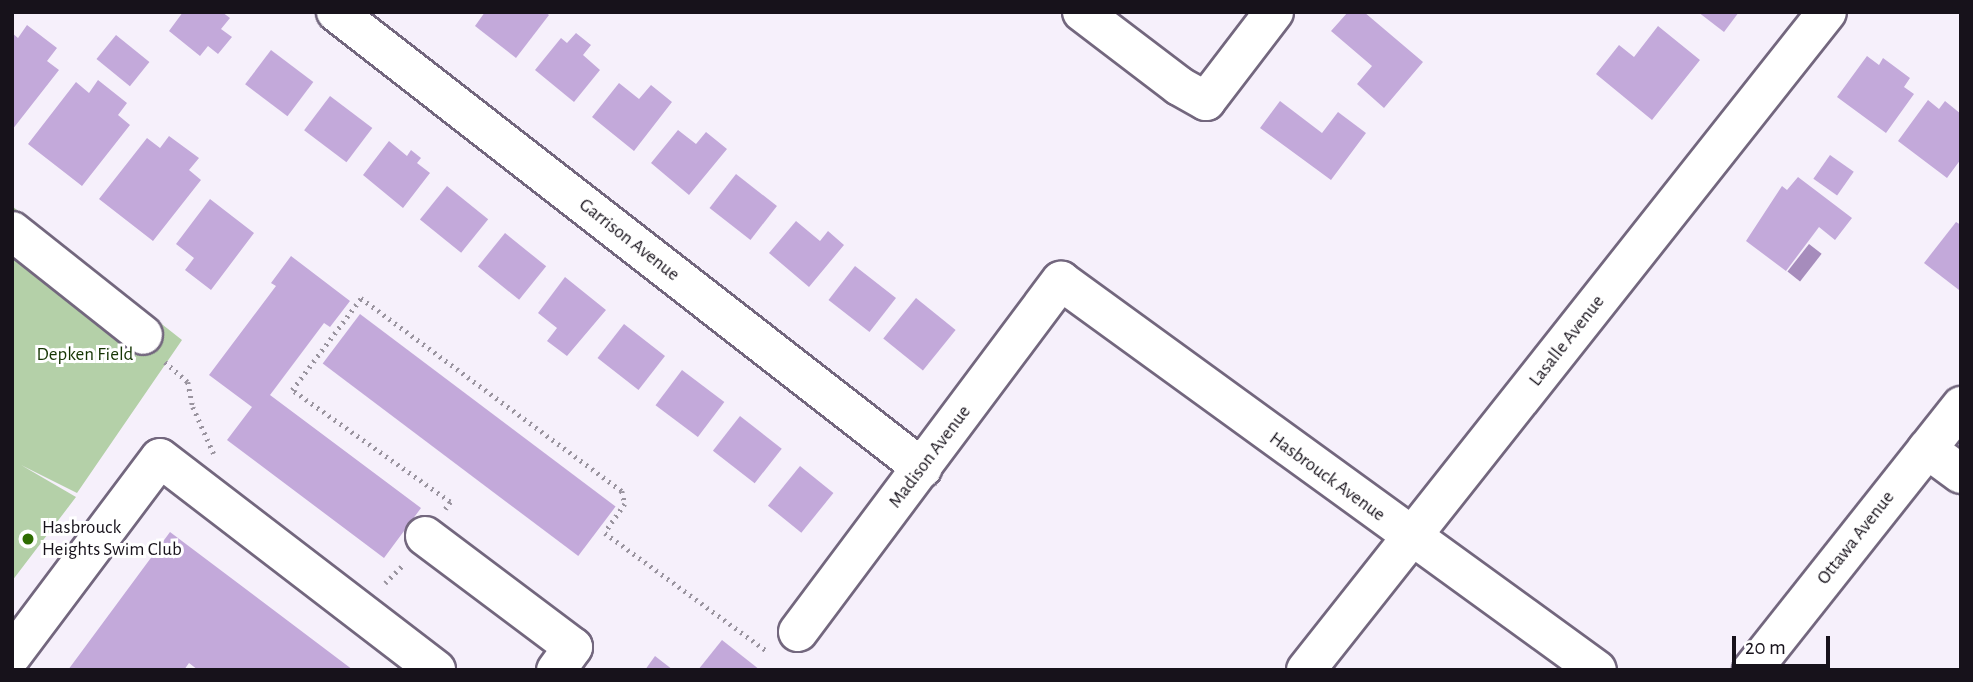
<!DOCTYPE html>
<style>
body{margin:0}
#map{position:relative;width:1973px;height:682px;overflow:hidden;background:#f6f0fb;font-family:"Alegreya Sans",sans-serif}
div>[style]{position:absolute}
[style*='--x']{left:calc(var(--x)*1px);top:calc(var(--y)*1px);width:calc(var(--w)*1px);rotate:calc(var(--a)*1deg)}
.green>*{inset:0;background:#b4d0a8}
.water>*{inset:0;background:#a68cbc;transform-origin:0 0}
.building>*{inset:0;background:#c3a9da;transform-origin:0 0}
.path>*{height:4.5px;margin-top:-2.25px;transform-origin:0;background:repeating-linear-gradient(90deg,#9a949f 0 2px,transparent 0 7px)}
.roads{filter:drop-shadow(2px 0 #73677e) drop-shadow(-2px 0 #73677e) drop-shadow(0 2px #73677e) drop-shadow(0 -2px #73677e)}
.minor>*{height:38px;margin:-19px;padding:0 19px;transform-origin:19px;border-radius:19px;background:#fff}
.dots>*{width:19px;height:19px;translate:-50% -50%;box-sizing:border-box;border:4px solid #fff;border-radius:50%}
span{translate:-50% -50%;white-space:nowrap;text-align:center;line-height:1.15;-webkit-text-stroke:6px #fff;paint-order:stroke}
.street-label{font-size:19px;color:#17121b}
.park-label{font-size:19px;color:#153503}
.poi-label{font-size:19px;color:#17121b}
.left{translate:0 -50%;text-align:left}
.frame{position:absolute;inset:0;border:14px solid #17121b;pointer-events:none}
.scale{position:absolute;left:1732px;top:636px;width:98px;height:32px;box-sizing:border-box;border:4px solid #17121b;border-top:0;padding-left:9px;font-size:21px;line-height:24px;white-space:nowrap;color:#17121b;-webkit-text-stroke:5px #fff;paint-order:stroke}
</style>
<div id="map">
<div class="green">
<i style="clip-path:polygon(12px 206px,182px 340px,77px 493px,21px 465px,76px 497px,12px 581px)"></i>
</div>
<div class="water">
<i style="left:1809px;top:244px;width:16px;height:35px;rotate:38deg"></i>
</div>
<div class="building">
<i style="clip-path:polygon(183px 12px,222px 12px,230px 18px,221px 29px,232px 37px,218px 54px,208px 46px,200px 56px,169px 31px)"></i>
<i style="clip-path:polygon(485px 12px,545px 12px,549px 15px,516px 58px,475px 26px)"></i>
<i style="clip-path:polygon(1348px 12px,1364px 12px,1423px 62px,1384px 108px,1357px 84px,1372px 66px,1331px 31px)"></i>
<i style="clip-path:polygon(1698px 12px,1739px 12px,1724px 32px)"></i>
<i style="clip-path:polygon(27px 25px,57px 48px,47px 61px,59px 70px,12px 130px,12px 33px,18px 38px)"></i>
<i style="clip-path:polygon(1658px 26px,1700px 60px,1652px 120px,1596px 74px,1619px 45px,1634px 57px)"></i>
<i style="clip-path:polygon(576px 33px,591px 45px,583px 55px,600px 70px,574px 102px,535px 70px,561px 38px,567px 43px)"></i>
<i style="left:116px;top:35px;width:43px;height:31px;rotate:39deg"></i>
<i style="left:271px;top:50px;width:53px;height:43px;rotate:37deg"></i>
<i style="clip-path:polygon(1867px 56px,1879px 65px,1883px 58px,1910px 78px,1904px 87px,1914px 94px,1886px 133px,1837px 97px)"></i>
<i style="clip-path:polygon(98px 80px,127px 103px,118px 115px,130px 125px,82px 186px,28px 144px,76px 82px,89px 93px)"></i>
<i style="clip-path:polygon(619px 83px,639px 99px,651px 85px,672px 102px,634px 151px,592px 117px)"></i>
<i style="left:330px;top:96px;width:53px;height:43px;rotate:37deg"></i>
<i style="clip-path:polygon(1928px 100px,1939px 109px,1945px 101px,1961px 114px,1961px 159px,1947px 178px,1898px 141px)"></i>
<i style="clip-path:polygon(1280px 101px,1322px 133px,1338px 112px,1366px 133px,1331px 180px,1260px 128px)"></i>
<i style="clip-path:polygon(678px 130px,696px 144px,706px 132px,727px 149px,689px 195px,651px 163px)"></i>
<i style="clip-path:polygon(169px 136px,199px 158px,189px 170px,201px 180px,153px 241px,99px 199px,147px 138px,160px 148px)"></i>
<i style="clip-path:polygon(389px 141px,407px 156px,411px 150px,421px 158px,417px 163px,430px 173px,403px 208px,363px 175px)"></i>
<i style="left:1830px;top:155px;width:29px;height:29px;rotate:35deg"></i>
<i style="left:736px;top:174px;width:52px;height:43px;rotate:38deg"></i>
<i style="clip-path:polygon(1798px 177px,1852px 218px,1835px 240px,1819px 227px,1786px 271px,1746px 241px,1782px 186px,1787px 190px)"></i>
<i style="left:447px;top:186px;width:53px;height:43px;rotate:39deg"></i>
<i style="clip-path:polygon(210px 199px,254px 233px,211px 290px,185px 270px,194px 258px,176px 244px)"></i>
<i style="clip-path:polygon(796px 221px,820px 241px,828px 231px,844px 245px,809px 287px,769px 253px)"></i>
<i style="clip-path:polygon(1956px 222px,1961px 225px,1959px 290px,1924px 263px)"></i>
<i style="left:505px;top:233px;width:53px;height:43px;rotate:39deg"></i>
<i style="clip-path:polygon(291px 256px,350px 301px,330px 327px,324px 323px,270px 395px,421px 508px,384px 558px,227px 440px,252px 407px,209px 375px,276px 286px,271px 283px)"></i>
<i style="left:855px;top:266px;width:52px;height:43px;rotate:38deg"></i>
<i style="clip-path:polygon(565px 277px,606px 310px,567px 356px,547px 341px,557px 328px,538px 313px)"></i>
<i style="left:916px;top:298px;width:51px;height:52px;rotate:39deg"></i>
<i style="left:360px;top:314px;width:320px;height:62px;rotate:37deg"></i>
<i style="left:624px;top:324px;width:52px;height:43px;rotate:38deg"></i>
<i style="left:682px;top:370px;width:53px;height:44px;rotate:37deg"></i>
<i style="left:740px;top:416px;width:53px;height:44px;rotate:38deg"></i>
<i style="left:800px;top:466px;width:43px;height:51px;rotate:39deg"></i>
<i style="clip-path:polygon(170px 532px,353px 670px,198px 670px,189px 663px,184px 670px,68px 670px)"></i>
<i style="clip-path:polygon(722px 640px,760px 670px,698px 670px)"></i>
<i style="clip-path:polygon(655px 656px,673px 670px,645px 670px)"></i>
</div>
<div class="path">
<i style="--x:165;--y:362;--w:30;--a:41"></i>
<i style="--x:188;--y:382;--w:25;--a:79"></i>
<i style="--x:193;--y:407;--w:51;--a:65.9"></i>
<i style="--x:445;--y:509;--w:9;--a:-54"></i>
<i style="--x:450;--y:502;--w:194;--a:-144.7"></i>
<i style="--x:292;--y:390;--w:115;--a:-53.1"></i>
<i style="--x:361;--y:298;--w:325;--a:36.5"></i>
<i style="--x:622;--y:491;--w:13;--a:77"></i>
<i style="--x:625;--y:504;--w:35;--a:125"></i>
<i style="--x:605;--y:533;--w:200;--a:36.1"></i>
<i style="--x:385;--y:583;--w:27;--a:-45"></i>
</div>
<div class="roads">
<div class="minor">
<i style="--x:336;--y:12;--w:743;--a:37.89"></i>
<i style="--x:1082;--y:12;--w:122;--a:37.3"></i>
<i style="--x:1179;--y:86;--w:31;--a:29"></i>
<i style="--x:1206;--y:101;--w:112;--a:-52.6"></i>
<i style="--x:12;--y:231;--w:167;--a:38.4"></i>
<i style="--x:1927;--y:449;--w:42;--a:36.3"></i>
<i style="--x:425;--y:536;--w:185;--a:36.9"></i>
<i style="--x:573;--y:647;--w:29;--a:126"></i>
<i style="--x:798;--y:632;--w:439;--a:-53.2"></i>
<i style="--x:1061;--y:281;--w:662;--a:35.97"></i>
<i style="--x:12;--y:655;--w:246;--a:-53.1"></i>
<i style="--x:160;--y:458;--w:348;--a:37.5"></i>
<i style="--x:1306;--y:670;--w:839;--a:-51.63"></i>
<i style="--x:1752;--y:670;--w:337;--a:-51.6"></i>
</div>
</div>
<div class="dots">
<i style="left:28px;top:539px;background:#2d6c00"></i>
</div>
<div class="street-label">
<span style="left:629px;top:240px;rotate:38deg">Garrison Avenue</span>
<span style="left:1567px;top:341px;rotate:-52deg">Lasalle Avenue</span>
<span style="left:930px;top:457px;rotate:-53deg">Madison Avenue</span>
<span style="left:1327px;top:477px;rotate:36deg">Hasbrouck Avenue</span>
<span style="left:1856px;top:538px;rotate:-52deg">Ottawa Avenue</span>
</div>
<div class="park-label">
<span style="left:85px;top:355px">Depken Field</span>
</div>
<div class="poi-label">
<span class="left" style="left:42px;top:539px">Hasbrouck<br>Heights Swim Club</span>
</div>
<div class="frame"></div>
<div class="scale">20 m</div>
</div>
